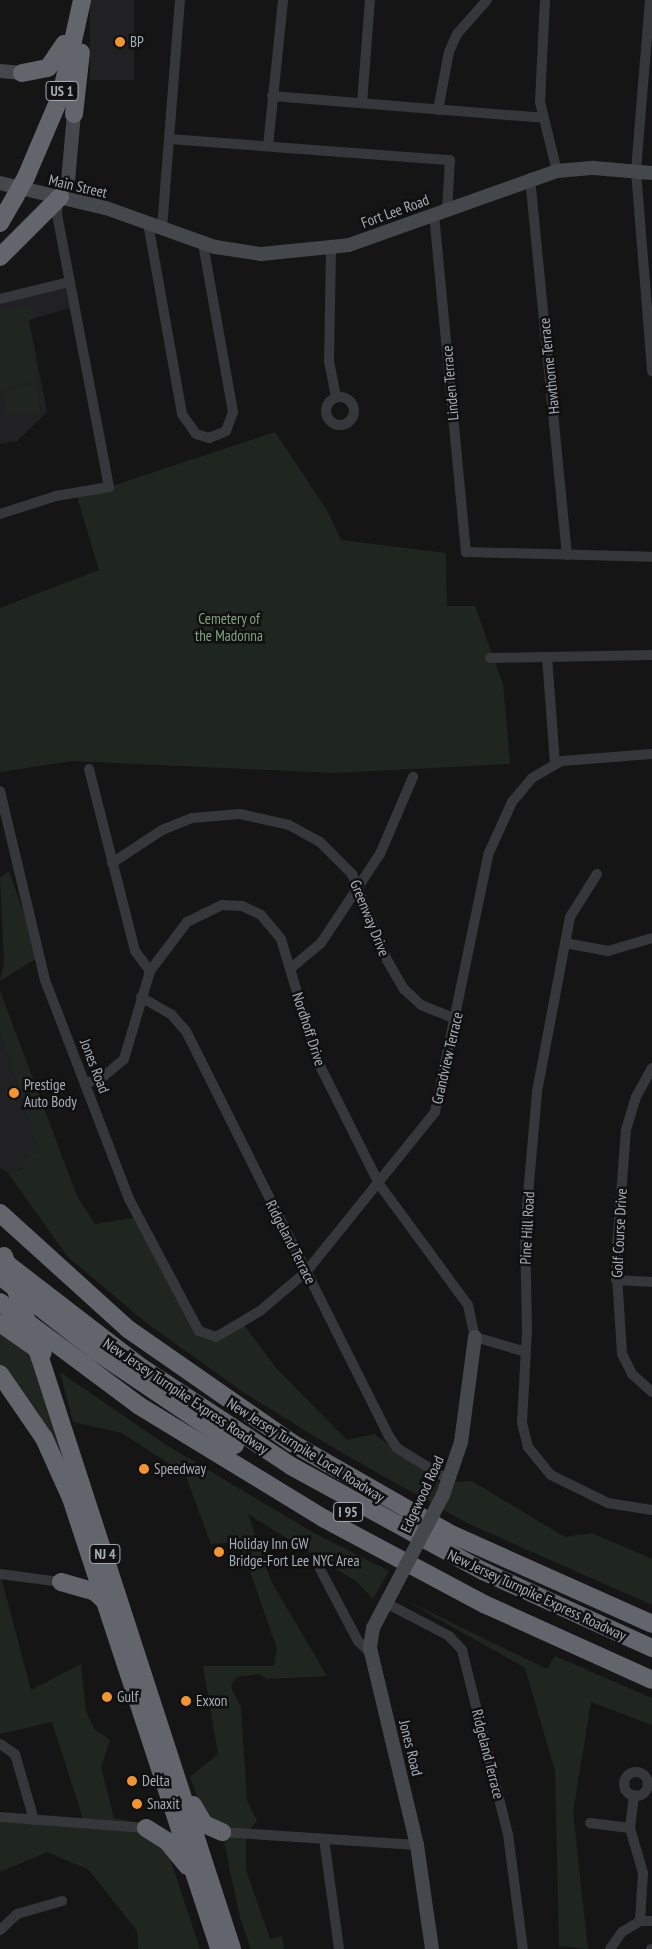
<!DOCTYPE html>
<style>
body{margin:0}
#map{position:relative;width:652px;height:1949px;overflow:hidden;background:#151516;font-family:"PT Sans Narrow",sans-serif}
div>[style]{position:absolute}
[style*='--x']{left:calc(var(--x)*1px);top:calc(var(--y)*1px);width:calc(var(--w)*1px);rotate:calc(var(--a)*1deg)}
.built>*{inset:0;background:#212123;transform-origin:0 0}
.green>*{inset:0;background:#1f261f}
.street>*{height:10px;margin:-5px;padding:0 5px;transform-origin:5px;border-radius:5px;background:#36373b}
.street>.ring{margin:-5px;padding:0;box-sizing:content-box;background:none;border:10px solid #36373b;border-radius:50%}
.secondary>*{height:14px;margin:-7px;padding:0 7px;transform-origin:7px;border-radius:7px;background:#44474b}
.highway>*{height:18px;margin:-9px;padding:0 9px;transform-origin:9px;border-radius:9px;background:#62666c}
.secondary-bridge>*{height:14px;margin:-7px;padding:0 7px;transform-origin:7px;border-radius:7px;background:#44474b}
.highway-bridge>*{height:18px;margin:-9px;padding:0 9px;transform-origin:9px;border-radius:9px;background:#62666c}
.dots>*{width:14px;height:14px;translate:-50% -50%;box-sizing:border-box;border:2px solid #101011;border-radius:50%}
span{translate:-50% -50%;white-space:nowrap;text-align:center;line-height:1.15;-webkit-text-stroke:5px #101011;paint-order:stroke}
.shield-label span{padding:1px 4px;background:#101011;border:1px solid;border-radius:4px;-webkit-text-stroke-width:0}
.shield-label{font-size:14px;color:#a6aeb7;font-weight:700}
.poi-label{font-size:15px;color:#a6aeb7}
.left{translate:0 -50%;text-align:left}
.street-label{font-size:15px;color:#a6aeb7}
.park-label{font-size:15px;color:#80a27d}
</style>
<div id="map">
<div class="built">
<i style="left:90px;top:0;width:44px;height:80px"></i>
<i style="clip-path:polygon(64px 280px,70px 308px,29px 320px,47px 412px,17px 441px,0 444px,0 297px)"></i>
<i style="clip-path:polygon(0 1032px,39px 1151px,23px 1160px,22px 1168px,8px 1173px,0 1168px)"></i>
</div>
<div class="green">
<i style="clip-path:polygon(31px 305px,34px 318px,28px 320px,37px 380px,0 389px,0 311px)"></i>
<i style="clip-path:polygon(26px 384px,37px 388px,40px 412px,7px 416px,2px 392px)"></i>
<i style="clip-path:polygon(275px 432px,328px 512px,341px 540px,446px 553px,447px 606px,475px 606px,503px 684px,510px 764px,333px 773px,72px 761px,0 772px,0 608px,99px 570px,76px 493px,109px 487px)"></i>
<i style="clip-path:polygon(9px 871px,39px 957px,0 981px,4px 962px,0 878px)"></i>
<i style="clip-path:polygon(0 991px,77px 1196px,95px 1224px,139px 1217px,205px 1335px,242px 1322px,276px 1368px,347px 1440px,374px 1434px,441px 1483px,472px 1481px,565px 1537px,592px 1533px,652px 1559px,652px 1605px,467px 1523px,342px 1453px,246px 1394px,145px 1322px,67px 1256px,8px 1173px,22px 1169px,23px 1160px,39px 1151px,0 1032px)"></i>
<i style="clip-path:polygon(0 1328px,26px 1347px,71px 1475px,0 1367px)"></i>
<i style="clip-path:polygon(60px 1372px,163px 1443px,314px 1533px,389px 1571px,373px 1599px,357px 1582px,248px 1514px,271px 1581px,327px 1676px,267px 1679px,259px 1674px,236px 1677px,231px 1687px,241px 1707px,247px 1800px,257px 1821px,246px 1834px,246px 1870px,270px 1939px,282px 1936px,284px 1949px,251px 1949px,240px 1918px,222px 1832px,202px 1810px,190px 1777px,218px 1754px,203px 1666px,274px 1666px,277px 1649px,240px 1542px,211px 1544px,185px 1474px,122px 1433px,73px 1422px)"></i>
<i style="clip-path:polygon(0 1574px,5px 1575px,2px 1581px,31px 1690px,81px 1664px,86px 1711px,94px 1729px,110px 1740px,101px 1767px,114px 1818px,160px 1828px,200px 1949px,138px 1949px,137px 1931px,89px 1870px,47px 1852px,0 1872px,0 1817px,84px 1822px,52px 1722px,0 1734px)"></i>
<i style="clip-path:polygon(405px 1600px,547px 1669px,555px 1656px,652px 1698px,652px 1725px,591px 1702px,573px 1812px,588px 1949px,559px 1946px,555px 1771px,525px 1668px)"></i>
</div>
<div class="street">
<i style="--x:545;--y:0;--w:102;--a:92.8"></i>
<i style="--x:540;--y:102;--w:71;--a:76.2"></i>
<i style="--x:650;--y:0;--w:172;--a:94.7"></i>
<i style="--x:636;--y:171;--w:201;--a:85.4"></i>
<i style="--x:272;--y:96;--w:272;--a:4.6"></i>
<i style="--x:362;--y:103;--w:103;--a:-85.6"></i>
<i style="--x:438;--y:110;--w:59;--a:-79.3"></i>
<i style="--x:449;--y:52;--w:20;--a:-66"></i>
<i style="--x:457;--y:34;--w:45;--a:-48.6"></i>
<i style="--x:169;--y:139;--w:282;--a:4.3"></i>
<i style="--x:450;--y:160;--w:49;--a:93.5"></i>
<i style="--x:268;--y:146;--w:147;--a:-84.1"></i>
<i style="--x:530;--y:178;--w:379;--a:84.4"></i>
<i style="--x:434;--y:214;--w:340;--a:84.6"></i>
<i style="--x:466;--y:552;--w:186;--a:1.5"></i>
<i style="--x:148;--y:223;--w:194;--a:79.9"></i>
<i style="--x:182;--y:414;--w:24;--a:55"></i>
<i style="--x:196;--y:434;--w:14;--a:17"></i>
<i style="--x:209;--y:438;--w:18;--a:-22"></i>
<i style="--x:226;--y:431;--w:20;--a:-70"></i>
<i style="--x:233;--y:412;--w:172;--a:-100.1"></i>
<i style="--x:162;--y:228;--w:229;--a:-85.5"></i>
<i style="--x:331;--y:249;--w:112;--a:91"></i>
<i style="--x:329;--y:361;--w:37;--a:79"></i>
<i style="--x:0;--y:299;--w:72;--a:-13.7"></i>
<i class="ring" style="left:326px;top:397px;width:18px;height:18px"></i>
<i style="--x:0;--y:514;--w:59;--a:-17.8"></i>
<i style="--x:56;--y:496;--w:54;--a:-9.6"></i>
<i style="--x:109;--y:487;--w:278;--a:-100.8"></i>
<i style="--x:57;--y:214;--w:13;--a:-86"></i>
<i style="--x:547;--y:657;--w:107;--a:85.7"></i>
<i style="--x:490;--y:658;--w:162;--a:-1.1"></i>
<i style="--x:89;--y:769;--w:188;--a:75.8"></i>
<i style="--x:135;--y:951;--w:25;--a:53"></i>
<i style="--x:0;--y:791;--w:194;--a:76.6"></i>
<i style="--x:45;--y:980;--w:235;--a:69"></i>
<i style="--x:129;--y:1199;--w:149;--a:62.1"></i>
<i style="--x:199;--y:1331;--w:18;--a:19"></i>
<i style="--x:216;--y:1337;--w:51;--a:-30.6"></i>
<i style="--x:260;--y:1311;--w:60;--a:-40.3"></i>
<i style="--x:306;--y:1272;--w:206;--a:-51.1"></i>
<i style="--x:435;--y:1112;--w:262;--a:-78.3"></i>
<i style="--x:488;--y:855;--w:58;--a:-65.6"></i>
<i style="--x:512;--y:802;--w:31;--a:-50"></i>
<i style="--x:532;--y:778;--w:34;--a:-30"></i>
<i style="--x:562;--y:761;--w:90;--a:-4.4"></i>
<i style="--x:112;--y:863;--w:60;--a:-33.4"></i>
<i style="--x:162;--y:830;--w:32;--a:-22"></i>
<i style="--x:192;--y:818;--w:48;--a:-4.8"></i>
<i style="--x:240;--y:814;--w:50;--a:12.7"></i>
<i style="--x:289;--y:825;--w:35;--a:29"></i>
<i style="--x:320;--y:842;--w:45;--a:45"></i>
<i style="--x:352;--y:874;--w:93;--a:67.9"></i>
<i style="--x:387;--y:960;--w:34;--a:60"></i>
<i style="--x:404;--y:989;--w:23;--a:43"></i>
<i style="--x:421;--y:1005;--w:38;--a:22"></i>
<i style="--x:597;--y:874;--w:51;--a:122.1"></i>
<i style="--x:570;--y:917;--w:178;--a:100.7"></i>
<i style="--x:537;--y:1092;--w:137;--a:95"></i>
<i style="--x:525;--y:1228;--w:102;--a:88.9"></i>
<i style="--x:527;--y:1330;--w:93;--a:93.1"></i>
<i style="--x:522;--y:1423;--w:25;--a:76"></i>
<i style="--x:528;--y:1447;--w:36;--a:51"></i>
<i style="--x:551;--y:1475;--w:64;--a:26.2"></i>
<i style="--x:608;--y:1503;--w:45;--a:9"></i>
<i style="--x:565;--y:943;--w:44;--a:10.5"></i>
<i style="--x:608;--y:951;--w:46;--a:-16.5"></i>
<i style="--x:290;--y:969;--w:40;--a:-40"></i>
<i style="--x:321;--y:943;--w:107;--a:-56.5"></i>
<i style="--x:380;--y:854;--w:84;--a:-66.8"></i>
<i style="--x:141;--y:997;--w:34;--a:30"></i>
<i style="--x:171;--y:1014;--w:23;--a:49"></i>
<i style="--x:186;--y:1031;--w:453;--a:63.4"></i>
<i style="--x:389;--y:1436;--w:14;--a:56"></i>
<i style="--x:397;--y:1448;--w:61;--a:31.6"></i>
<i style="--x:652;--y:1068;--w:33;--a:119"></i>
<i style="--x:636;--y:1097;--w:34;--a:107"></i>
<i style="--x:626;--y:1130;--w:130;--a:94.4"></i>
<i style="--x:616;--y:1260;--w:94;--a:86.3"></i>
<i style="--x:622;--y:1354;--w:22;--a:63"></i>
<i style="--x:632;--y:1374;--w:27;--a:42"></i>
<i style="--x:85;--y:1084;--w:21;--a:-23"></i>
<i style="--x:104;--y:1076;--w:26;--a:-40"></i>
<i style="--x:124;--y:1059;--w:92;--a:-73.5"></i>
<i style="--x:150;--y:971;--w:61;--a:-52.9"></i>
<i style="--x:187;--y:922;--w:39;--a:-26"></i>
<i style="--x:222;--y:905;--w:20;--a:3"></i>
<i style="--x:242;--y:906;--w:21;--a:25"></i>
<i style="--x:261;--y:915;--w:31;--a:50"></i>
<i style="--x:281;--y:939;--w:128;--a:73.3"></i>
<i style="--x:318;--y:1062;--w:136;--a:63.4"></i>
<i style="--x:379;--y:1184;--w:150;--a:53.7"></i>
<i style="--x:468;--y:1305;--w:33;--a:78"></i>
<i style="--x:475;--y:1337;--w:53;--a:16.4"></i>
<i style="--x:616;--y:1280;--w:36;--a:3"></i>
<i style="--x:320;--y:1569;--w:81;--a:62.2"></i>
<i style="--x:358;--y:1641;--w:18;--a:45"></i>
<i style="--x:0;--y:1574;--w:62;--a:7.5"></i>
<i style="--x:386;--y:1603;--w:71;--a:27.6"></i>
<i style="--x:449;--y:1636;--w:19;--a:47"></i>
<i style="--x:462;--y:1650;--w:190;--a:76"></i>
<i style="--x:508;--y:1834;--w:116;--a:82.6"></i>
<i style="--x:0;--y:1744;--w:18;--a:34"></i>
<i style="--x:15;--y:1754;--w:69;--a:73.9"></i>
<i class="ring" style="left:624px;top:1772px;width:14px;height:14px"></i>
<i style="--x:634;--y:1795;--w:33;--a:97"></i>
<i style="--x:630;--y:1828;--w:47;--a:73.9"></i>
<i style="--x:643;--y:1873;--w:48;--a:93.6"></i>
<i style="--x:0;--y:1817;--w:146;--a:4.3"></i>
<i style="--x:590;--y:1823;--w:40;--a:7.1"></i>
<i style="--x:222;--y:1832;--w:195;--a:3.8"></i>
<i style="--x:324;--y:1839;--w:111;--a:82.2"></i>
<i style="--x:0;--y:1930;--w:23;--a:-43"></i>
<i style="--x:17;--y:1914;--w:47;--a:-16.1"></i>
<i style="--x:610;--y:1949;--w:21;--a:-55"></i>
<i style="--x:622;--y:1932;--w:21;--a:-31"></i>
<i style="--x:640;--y:1921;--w:12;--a:0"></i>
<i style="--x:651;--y:1949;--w:1;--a:0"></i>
</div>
<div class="secondary">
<i style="--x:0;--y:71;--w:22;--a:5"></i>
<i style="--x:0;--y:183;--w:109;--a:13.3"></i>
<i style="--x:106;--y:208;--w:116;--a:19.7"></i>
<i style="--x:215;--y:247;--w:47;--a:8.7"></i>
<i style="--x:261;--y:254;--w:88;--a:-5.8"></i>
<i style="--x:349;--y:245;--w:221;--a:-19.6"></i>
<i style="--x:557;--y:171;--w:37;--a:-5"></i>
<i style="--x:594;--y:168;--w:58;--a:4.9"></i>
<i style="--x:60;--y:197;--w:18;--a:-63"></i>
<i style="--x:68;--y:181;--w:67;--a:-84.9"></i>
<i style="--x:443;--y:1495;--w:56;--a:-71.2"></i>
<i style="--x:461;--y:1442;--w:106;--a:-82.4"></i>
<i style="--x:393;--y:1590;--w:43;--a:117.8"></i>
<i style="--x:373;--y:1628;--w:20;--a:99"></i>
<i style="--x:370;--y:1648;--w:203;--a:76.6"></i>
<i style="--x:417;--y:1845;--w:105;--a:81.8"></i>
</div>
<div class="highway">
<i style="--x:22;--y:73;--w:26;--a:-11"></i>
<i style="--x:48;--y:68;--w:29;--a:-56"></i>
<i style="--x:74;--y:114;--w:62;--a:-83.6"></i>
<i style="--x:26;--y:177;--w:89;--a:-66.9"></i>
<i style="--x:61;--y:95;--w:97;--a:-77.5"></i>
<i style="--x:0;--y:223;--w:30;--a:-60"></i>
<i style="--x:0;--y:257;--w:85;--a:-45"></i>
<i style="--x:0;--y:1213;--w:173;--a:42.2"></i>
<i style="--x:128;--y:1329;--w:200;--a:34.8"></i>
<i style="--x:292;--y:1443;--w:183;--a:29.8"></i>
<i style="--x:451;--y:1534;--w:220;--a:24.1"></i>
<i style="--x:2;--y:1260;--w:175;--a:37.6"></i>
<i style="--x:141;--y:1367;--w:180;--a:33.4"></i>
<i style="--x:291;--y:1466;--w:219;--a:28.7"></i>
<i style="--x:483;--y:1571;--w:186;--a:24.5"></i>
<i style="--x:0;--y:1276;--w:120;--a:38.2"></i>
<i style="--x:94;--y:1350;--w:170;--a:34"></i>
<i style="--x:0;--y:1302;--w:172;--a:36.7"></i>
<i style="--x:138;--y:1405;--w:217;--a:31.4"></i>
<i style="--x:323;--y:1518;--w:183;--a:28.1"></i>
<i style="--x:484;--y:1604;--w:184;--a:24.3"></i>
<i style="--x:0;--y:1323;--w:52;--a:34.9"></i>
<i style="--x:40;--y:1358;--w:621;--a:72"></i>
<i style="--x:0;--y:1374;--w:78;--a:55.5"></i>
<i style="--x:44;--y:1438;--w:66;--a:65.8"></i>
<i style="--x:71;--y:1498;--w:475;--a:71.8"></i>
<i style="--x:61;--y:1582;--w:35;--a:16"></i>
<i style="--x:95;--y:1592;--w:18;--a:43"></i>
<i style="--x:193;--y:1805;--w:22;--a:60"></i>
<i style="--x:204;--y:1824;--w:20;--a:24"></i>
<i style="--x:146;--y:1828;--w:25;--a:32"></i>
<i style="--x:167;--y:1841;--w:32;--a:51"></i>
</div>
<div class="secondary-bridge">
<i style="--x:393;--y:1590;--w:107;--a:-62.2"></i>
</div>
<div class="highway-bridge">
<i style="--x:15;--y:197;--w:23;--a:-61"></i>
<i style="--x:4;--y:1256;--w:108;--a:70.6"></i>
</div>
<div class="dots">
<i style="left:120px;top:42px;background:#f29531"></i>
<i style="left:14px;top:1093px;background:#f29531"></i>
<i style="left:144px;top:1469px;background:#f29531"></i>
<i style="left:219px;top:1552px;background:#f29531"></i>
<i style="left:107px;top:1697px;background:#f29531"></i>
<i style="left:186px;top:1701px;background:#f29531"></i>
<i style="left:132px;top:1781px;background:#f29531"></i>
<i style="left:137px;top:1804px;background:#f29531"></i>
</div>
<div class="shield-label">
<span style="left:62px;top:91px">US 1</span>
<span style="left:348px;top:1512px">I 95</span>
<span style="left:105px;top:1554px">NJ 4</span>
</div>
<div class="poi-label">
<span class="left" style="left:130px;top:42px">BP</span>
<span class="left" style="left:24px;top:1093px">Prestige<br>Auto Body</span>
<span class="left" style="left:154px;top:1469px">Speedway</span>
<span class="left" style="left:229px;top:1552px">Holiday Inn GW<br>Bridge-Fort Lee NYC Area</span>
<span class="left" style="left:117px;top:1697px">Gulf</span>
<span class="left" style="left:196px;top:1701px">Exxon</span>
<span class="left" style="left:142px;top:1781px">Delta</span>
<span class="left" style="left:147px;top:1804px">Snaxit</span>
</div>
<div class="street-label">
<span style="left:78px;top:186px;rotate:13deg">Main Street</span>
<span style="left:395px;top:211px;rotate:-20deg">Fort Lee Road</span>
<span style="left:549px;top:366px;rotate:-96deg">Hawthorne Terrace</span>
<span style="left:450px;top:383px;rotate:-95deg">Linden Terrace</span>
<span style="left:370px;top:918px;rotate:68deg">Greenway Drive</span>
<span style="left:309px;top:1029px;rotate:72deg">Nordhoff Drive</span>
<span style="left:447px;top:1058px;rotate:-77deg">Grandview Terrace</span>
<span style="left:95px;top:1066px;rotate:69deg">Jones Road</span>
<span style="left:527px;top:1228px;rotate:-87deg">Pine Hill Road</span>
<span style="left:619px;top:1233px;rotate:-87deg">Golf Course Drive</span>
<span style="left:291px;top:1242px;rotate:63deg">Ridgeland Terrace</span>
<span style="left:186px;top:1396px;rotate:34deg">New Jersey Turnpike Express Roadway</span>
<span style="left:306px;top:1450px;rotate:32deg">New Jersey Turnpike Local Roadway</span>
<span style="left:422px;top:1494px;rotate:-65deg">Edgewood Road</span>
<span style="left:537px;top:1595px;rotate:25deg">New Jersey Turnpike Express Roadway</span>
<span style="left:411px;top:1748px;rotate:76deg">Jones Road</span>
<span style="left:488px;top:1754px;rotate:76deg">Ridgeland Terrace</span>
</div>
<div class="park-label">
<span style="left:229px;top:627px">Cemetery of<br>the Madonna</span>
</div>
</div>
